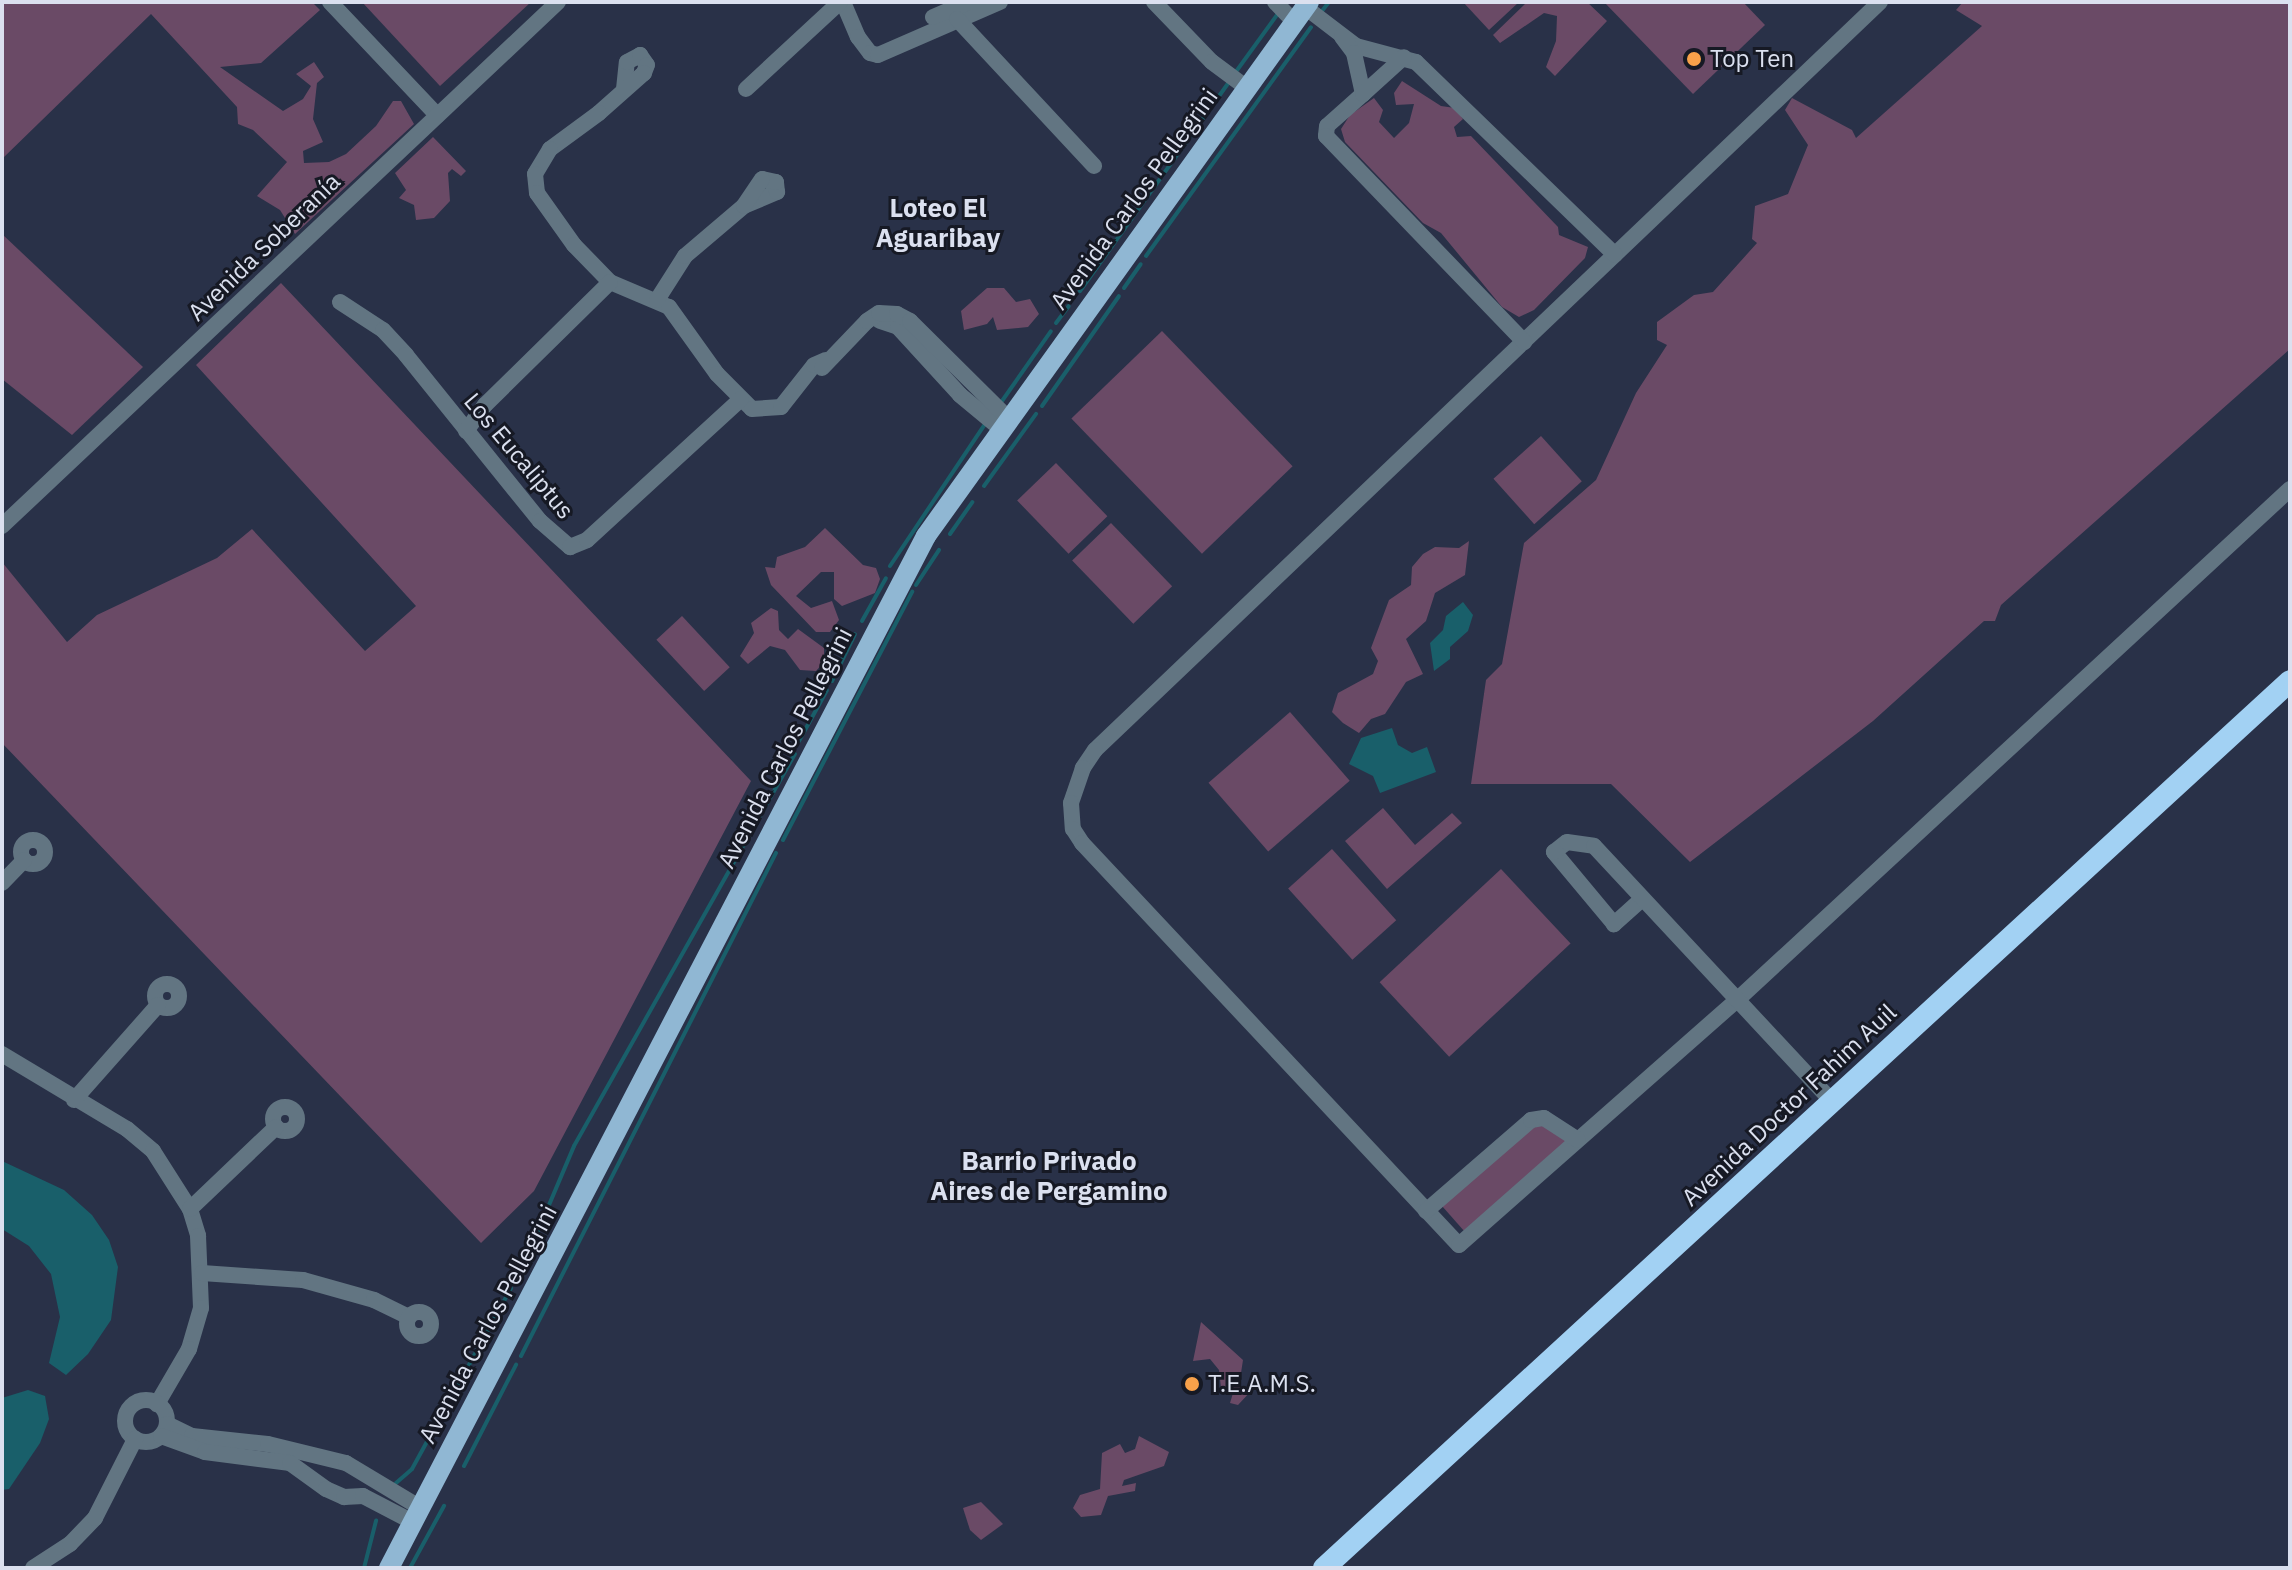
<!DOCTYPE html>
<meta charset="utf-8">
<style>
body{margin:0}
#map{position:relative;width:2292px;height:1570px;overflow:hidden;background:#293148;font-family:"IBM Plex Sans",sans-serif}
div>[style]{position:absolute}
[style*='--x']{left:calc(var(--x)*1px);top:calc(var(--y)*1px);width:calc(var(--w)*1px);rotate:calc(var(--a)*1deg)}
.green>*{inset:0;background:#6a4a66;transform-origin:0 0}
.water>*{inset:0;background:#195f6a}
.stream>*{height:4px;margin:-2px;padding:0 2px;transform-origin:2px;border-radius:2px;background:#195f6a}
.minor>*{height:16px;margin:-8px;padding:0 8px;transform-origin:8px;border-radius:8px;background:#627582}
.minor>.ring{margin:-8px;padding:0;box-sizing:content-box;background:none;border:16px solid #627582;border-radius:50%}
.major>*{height:20px;margin:-10px;padding:0 10px;transform-origin:10px;border-radius:10px;background:#90b7d3}
.highway>*{height:22px;margin:-11px;padding:0 11px;transform-origin:11px;border-radius:11px;background:#a2d1f3}
.dots>*{width:22px;height:22px;translate:-50% -50%;box-sizing:border-box;border:4px solid #161924;border-radius:50%}
span{translate:-50% -50%;white-space:nowrap;text-align:center;line-height:1.15;-webkit-text-stroke:6px #161924;paint-order:stroke}
.poi-label{font-size:24px;color:#dbe0ef}
.left{translate:0 -50%;text-align:left}
.street-label{font-size:24px;color:#dbe0ef}
.neighbourhood-label{font-size:26px;color:#dbe0ef;font-weight:700}
.frame{position:absolute;inset:0;border:4px solid #dbe0ef;pointer-events:none}
</style>
<div id="map">
<div class="green">
<i style="clip-path:polygon(2px 2px,312px 2px,320px 10px,261px 63px,220px 67px,283px 111px,303px 99px,311px 86px,296px 74px,314px 62px,324px 77px,317px 83px,313px 119px,323px 142px,303px 151px,304px 163px,329px 162px,346px 154px,376px 126px,393px 101px,401px 101px,414px 124px,295px 234px,280px 210px,257px 196px,287px 162px,253px 130px,238px 124px,237px 107px,151px 14px,2px 159px)"></i>
<i style="clip-path:polygon(362px 2px,531px 2px,440px 86px)"></i>
<i style="clip-path:polygon(1463px 2px,1519px 2px,1489px 30px)"></i>
<i style="clip-path:polygon(1527px 2px,1587px 2px,1607px 21px,1555px 76px,1546px 67px,1556px 41px,1557px 16px,1544px 13px,1500px 43px,1493px 35px)"></i>
<i style="clip-path:polygon(1604px 2px,1743px 2px,1765px 25px,1693px 94px)"></i>
<i style="clip-path:polygon(1963px 2px,2290px 2px,2290px 349px,2001px 605px,1995px 621px,1984px 621px,1873px 721px,1690px 862px,1611px 784px,1471px 784px,1486px 680px,1502px 664px,1524px 543px,1596px 480px,1636px 393px,1667px 345px,1657px 340px,1657px 322px,1694px 295px,1713px 292px,1757px 243px,1752px 239px,1755px 206px,1788px 194px,1808px 145px,1785px 110px,1792px 98px,1852px 130px,1856px 138px,1982px 26px,1956px 10px)"></i>
<i style="clip-path:polygon(1402px 81px,1441px 106px,1455px 108px,1463px 119px,1454px 127px,1457px 137px,1471px 136px,1558px 227px,1559px 235px,1588px 247px,1585px 258px,1534px 310px,1519px 317px,1502px 307px,1441px 233px,1423px 223px,1345px 142px,1341px 129px,1350px 115px,1374px 98px,1383px 110px,1379px 122px,1394px 138px,1409px 123px,1414px 104px,1396px 105px,1394px 93px)"></i>
<i style="clip-path:polygon(433px 137px,466px 171px,461px 176px,452px 169px,448px 173px,450px 201px,434px 218px,416px 220px,414px 205px,399px 198px,406px 190px,395px 173px)"></i>
<i style="clip-path:polygon(2px 234px,143px 367px,72px 435px,2px 379px)"></i>
<i style="clip-path:polygon(281px 283px,751px 781px,534px 1191px,481px 1243px,2px 743px,2px 562px,67px 642px,97px 615px,217px 558px,252px 529px,365px 651px,416px 606px,196px 365px)"></i>
<i style="clip-path:polygon(987px 288px,1004px 288px,1016px 302px,1030px 299px,1039px 314px,1028px 327px,997px 330px,993px 317px,987px 324px,964px 330px,961px 311px)"></i>
<i style="left:1162px;top:331px;width:188px;height:126px;rotate:46deg"></i>
<i style="left:1541px;top:436px;width:61px;height:64px;rotate:48deg"></i>
<i style="left:1056px;top:463px;width:74px;height:54px;rotate:46deg"></i>
<i style="left:1111px;top:523px;width:88px;height:54px;rotate:46deg"></i>
<i style="clip-path:polygon(825px 528px,863px 565px,876px 568px,880px 579px,875px 593px,842px 606px,834px 599px,834px 572px,821px 572px,796px 596px,811px 608px,832px 601px,839px 620px,830px 632px,816px 632px,771px 585px,765px 567px,775px 568px,777px 557px,805px 547px)"></i>
<i style="clip-path:polygon(1469px 541px,1465px 575px,1435px 593px,1426px 621px,1406px 639px,1423px 674px,1406px 682px,1385px 714px,1371px 719px,1359px 733px,1343px 723px,1332px 712px,1338px 693px,1373px 674px,1378px 661px,1371px 648px,1389px 600px,1411px 585px,1412px 567px,1423px 554px,1435px 547px,1459px 548px)"></i>
<i style="clip-path:polygon(771px 608px,778px 611px,779px 630px,788px 639px,798px 629px,824px 648px,824px 662px,816px 671px,800px 670px,785px 650px,770px 646px,748px 664px,740px 656px,754px 633px,751px 623px)"></i>
<i style="left:682px;top:616px;width:70px;height:35px;rotate:47deg"></i>
<i style="left:1290px;top:712px;width:91px;height:108px;rotate:49deg"></i>
<i style="clip-path:polygon(1383px 808px,1415px 845px,1452px 813px,1462px 823px,1387px 889px,1345px 841px)"></i>
<i style="left:1332px;top:849px;width:96px;height:59px;rotate:48deg"></i>
<i style="left:1501px;top:869px;width:102px;height:166px;rotate:47deg"></i>
<i style="clip-path:polygon(1541px 1124px,1568px 1141px,1465px 1232px,1442px 1206px,1531px 1125px)"></i>
<i style="clip-path:polygon(1201px 1322px,1243px 1360px,1239px 1386px,1252px 1390px,1238px 1405px,1230px 1403px,1233px 1393px,1221px 1388px,1219px 1370px,1210px 1359px,1193px 1361px)"></i>
<i style="clip-path:polygon(1139px 1436px,1169px 1452px,1164px 1466px,1124px 1480px,1122px 1486px,1136px 1483px,1135px 1491px,1108px 1496px,1101px 1515px,1081px 1517px,1073px 1508px,1080px 1495px,1100px 1489px,1102px 1453px,1120px 1444px,1125px 1453px,1135px 1449px)"></i>
<i style="clip-path:polygon(981px 1502px,1003px 1524px,981px 1540px,970px 1530px,963px 1508px)"></i>
</div>
<div class="water">
<i style="clip-path:polygon(1463px 602px,1473px 615px,1468px 631px,1450px 647px,1450px 659px,1434px 671px,1430px 643px,1443px 630px,1446px 616px)"></i>
<i style="clip-path:polygon(1392px 728px,1398px 745px,1412px 753px,1427px 747px,1436px 772px,1380px 793px,1373px 776px,1349px 764px,1361px 738px)"></i>
<i style="clip-path:polygon(2px 1161px,64px 1190px,92px 1215px,109px 1240px,118px 1267px,111px 1320px,88px 1354px,66px 1375px,49px 1363px,60px 1317px,51px 1274px,29px 1246px,2px 1229px)"></i>
<i style="clip-path:polygon(28px 1390px,45px 1396px,49px 1419px,40px 1443px,9px 1489px,2px 1490px,2px 1398px)"></i>
</div>
<div class="stream">
<i style="--x:1322;--y:11;--w:11;--a:-52"></i>
<i style="--x:1235;--y:73;--w:72;--a:-54.1"></i>
<i style="--x:1146;--y:256;--w:282;--a:-54.2"></i>
<i style="--x:1124;--y:288;--w:29;--a:-55"></i>
<i style="--x:1080;--y:291;--w:257;--a:-54.5"></i>
<i style="--x:1056;--y:323;--w:21;--a:-53"></i>
<i style="--x:1002;--y:401;--w:85;--a:-55"></i>
<i style="--x:1042;--y:406;--w:134;--a:-55"></i>
<i style="--x:984;--y:486;--w:89;--a:-54.2"></i>
<i style="--x:950;--y:534;--w:39;--a:-55"></i>
<i style="--x:890;--y:566;--w:171;--a:-56.2"></i>
<i style="--x:916;--y:585;--w:42;--a:-56.7"></i>
<i style="--x:862;--y:621;--w:49;--a:-60.8"></i>
<i style="--x:832;--y:681;--w:52;--a:-63.9"></i>
<i style="--x:799;--y:741;--w:58;--a:-61.2"></i>
<i style="--x:783;--y:840;--w:280;--a:-62.5"></i>
<i style="--x:518;--y:1278;--w:143;--a:-67"></i>
<i style="--x:574;--y:1146;--w:450;--a:-60.6"></i>
<i style="--x:521;--y:1356;--w:564;--a:-63.12"></i>
<i style="--x:464;--y:1466;--w:114;--a:-62.8"></i>
<i style="--x:396;--y:1483;--w:21;--a:-41"></i>
<i style="--x:412;--y:1469;--w:206;--a:-61.3"></i>
<i style="--x:364;--y:1568;--w:49;--a:-75.7"></i>
<i style="--x:410;--y:1568;--w:71;--a:-61.3"></i>
</div>
<div class="minor">
<i style="--x:330;--y:2;--w:156;--a:46.6"></i>
<i style="--x:843;--y:2;--w:38;--a:67"></i>
<i style="--x:858;--y:37;--w:20;--a:53"></i>
<i style="--x:870;--y:53;--w:8;--a:14"></i>
<i style="--x:878;--y:55;--w:133;--a:-23.5"></i>
<i style="--x:1154;--y:2;--w:83;--a:46"></i>
<i style="--x:1212;--y:62;--w:44;--a:36.6"></i>
<i style="--x:1275;--y:2;--w:28;--a:46"></i>
<i style="--x:1880;--y:2;--w:1084;--a:136.38"></i>
<i style="--x:1095;--y:750;--w:22;--a:124"></i>
<i style="--x:1083;--y:768;--w:37;--a:109"></i>
<i style="--x:1071;--y:803;--w:26;--a:86"></i>
<i style="--x:1073;--y:829;--w:17;--a:57"></i>
<i style="--x:1082;--y:843;--w:551;--a:46.84"></i>
<i style="--x:1459;--y:1245;--w:371;--a:-41.4"></i>
<i style="--x:1737;--y:1000;--w:753;--a:-42.74"></i>
<i style="--x:1305;--y:7;--w:64;--a:37.4"></i>
<i style="--x:1356;--y:46;--w:62;--a:14.9"></i>
<i style="--x:1416;--y:62;--w:277;--a:44.1"></i>
<i style="--x:933;--y:17;--w:39;--a:-23"></i>
<i style="--x:957;--y:19;--w:201;--a:47"></i>
<i style="--x:1342;--y:37;--w:20;--a:53"></i>
<i style="--x:1354;--y:53;--w:42;--a:77.6"></i>
<i style="--x:1363;--y:94;--w:48;--a:138.4"></i>
<i style="--x:1327;--y:126;--w:10;--a:96"></i>
<i style="--x:1326;--y:136;--w:286;--a:46.1"></i>
<i style="--x:624;--y:89;--w:27;--a:-84"></i>
<i style="--x:627;--y:62;--w:15;--a:-28"></i>
<i style="--x:640;--y:55;--w:12;--a:55"></i>
<i style="--x:647;--y:65;--w:9;--a:111"></i>
<i style="--x:644;--y:73;--w:60;--a:138.4"></i>
<i style="--x:599;--y:113;--w:61;--a:143.7"></i>
<i style="--x:550;--y:149;--w:29;--a:121"></i>
<i style="--x:535;--y:174;--w:19;--a:84"></i>
<i style="--x:537;--y:193;--w:64;--a:54.6"></i>
<i style="--x:574;--y:245;--w:52;--a:45.8"></i>
<i style="--x:610;--y:282;--w:64;--a:23"></i>
<i style="--x:669;--y:307;--w:82;--a:54.4"></i>
<i style="--x:717;--y:374;--w:49;--a:45"></i>
<i style="--x:752;--y:409;--w:29;--a:-4"></i>
<i style="--x:781;--y:407;--w:53;--a:-51.8"></i>
<i style="--x:814;--y:365;--w:13;--a:-23"></i>
<i style="--x:746;--y:89;--w:128;--a:-42.8"></i>
<i style="--x:1363;--y:94;--w:55;--a:-42.1"></i>
<i style="--x:657;--y:300;--w:52;--a:-57.5"></i>
<i style="--x:685;--y:256;--w:77;--a:-40.3"></i>
<i style="--x:744;--y:206;--w:36;--a:-23"></i>
<i style="--x:777;--y:192;--w:10;--a:-96"></i>
<i style="--x:776;--y:182;--w:14;--a:-168"></i>
<i style="--x:762;--y:179;--w:32;--a:124"></i>
<i style="--x:340;--y:302;--w:51;--a:33.1"></i>
<i style="--x:383;--y:330;--w:34;--a:47"></i>
<i style="--x:406;--y:355;--w:213;--a:51.1"></i>
<i style="--x:540;--y:521;--w:40;--a:41"></i>
<i style="--x:570;--y:547;--w:18;--a:-22"></i>
<i style="--x:587;--y:540;--w:209;--a:-42.5"></i>
<i style="--x:880;--y:321;--w:19;--a:18"></i>
<i style="--x:898;--y:327;--w:92;--a:47.6"></i>
<i style="--x:960;--y:395;--w:53;--a:39.7"></i>
<i style="--x:822;--y:368;--w:65;--a:-46.2"></i>
<i style="--x:867;--y:321;--w:14;--a:-34"></i>
<i style="--x:879;--y:313;--w:18;--a:3"></i>
<i style="--x:897;--y:314;--w:15;--a:28"></i>
<i style="--x:910;--y:321;--w:138;--a:44.7"></i>
<i style="--x:466;--y:431;--w:32;--a:-54"></i>
<i style="--x:485;--y:405;--w:175;--a:-44.5"></i>
<i style="--x:2;--y:526;--w:764;--a:-43.3"></i>
<i class="ring" style="left:21px;top:840px;width:8px;height:8px"></i>
<i style="--x:2;--y:883;--w:32;--a:-46"></i>
<i style="--x:1642;--y:899;--w:38;--a:138"></i>
<i style="--x:1614;--y:924;--w:94;--a:-129.8"></i>
<i style="--x:1554;--y:852;--w:16;--a:-38"></i>
<i style="--x:1567;--y:842;--w:27;--a:8"></i>
<i style="--x:1594;--y:846;--w:349;--a:47"></i>
<i class="ring" style="left:155px;top:984px;width:8px;height:8px"></i>
<i style="--x:2;--y:1054;--w:146;--a:31"></i>
<i style="--x:127;--y:1129;--w:34;--a:40"></i>
<i style="--x:153;--y:1151;--w:69;--a:57.5"></i>
<i style="--x:190;--y:1209;--w:28;--a:73"></i>
<i style="--x:198;--y:1236;--w:72;--a:87.6"></i>
<i style="--x:201;--y:1308;--w:43;--a:106.3"></i>
<i style="--x:189;--y:1349;--w:64;--a:120.2"></i>
<i style="--x:74;--y:1100;--w:127;--a:-48.5"></i>
<i class="ring" style="left:273px;top:1107px;width:8px;height:8px"></i>
<i style="--x:190;--y:1209;--w:119;--a:-43.6"></i>
<i style="--x:1426;--y:1211;--w:139;--a:-40.9"></i>
<i style="--x:1531;--y:1120;--w:13;--a:-9"></i>
<i style="--x:1544;--y:1118;--w:40;--a:32.9"></i>
<i style="--x:202;--y:1273;--w:101;--a:4"></i>
<i style="--x:303;--y:1280;--w:74;--a:15.7"></i>
<i style="--x:374;--y:1300;--w:39;--a:26"></i>
<i class="ring" style="left:407px;top:1312px;width:8px;height:8px"></i>
<i class="ring" style="left:125px;top:1400px;width:26px;height:26px"></i>
<i style="--x:167;--y:1424;--w:28;--a:26"></i>
<i style="--x:192;--y:1436;--w:76;--a:6"></i>
<i style="--x:268;--y:1444;--w:80;--a:13.7"></i>
<i style="--x:346;--y:1463;--w:87;--a:31"></i>
<i style="--x:161;--y:1436;--w:47;--a:20"></i>
<i style="--x:205;--y:1452;--w:86;--a:7.4"></i>
<i style="--x:290;--y:1463;--w:44;--a:35.8"></i>
<i style="--x:326;--y:1489;--w:20;--a:24"></i>
<i style="--x:344;--y:1497;--w:19;--a:-3"></i>
<i style="--x:363;--y:1496;--w:56;--a:27.5"></i>
<i style="--x:33;--y:1568;--w:44;--a:-33"></i>
<i style="--x:70;--y:1544;--w:36;--a:-46"></i>
<i style="--x:95;--y:1518;--w:89;--a:-63.1"></i>
</div>
<div class="major">
<i style="--x:389;--y:1568;--w:1163;--a:-62.51"></i>
<i style="--x:926;--y:536;--w:657;--a:-54.35"></i>
</div>
<div class="highway">
<i style="--x:1324;--y:1568;--w:1311;--a:-42.56"></i>
</div>
<div class="dots">
<i style="left:1694px;top:59px;background:#f8a14a"></i>
<i style="left:1192px;top:1384px;background:#f8a14a"></i>
</div>
<div class="poi-label">
<span class="left" style="left:1710px;top:59px">Top Ten</span>
<span class="left" style="left:1208px;top:1384px">T.E.A.M.S.</span>
</div>
<div class="street-label">
<span style="left:1134px;top:199px;rotate:-54deg">Avenida Carlos Pellegrini</span>
<span style="left:264px;top:247px;rotate:-44deg">Avenida Soberanía</span>
<span style="left:519px;top:456px;rotate:50deg">Los Eucaliptus</span>
<span style="left:785px;top:748px;rotate:-63deg">Avenida Carlos Pellegrini</span>
<span style="left:1789px;top:1105px;rotate:-43deg">Avenida Doctor Fahim Auil</span>
<span style="left:488px;top:1324px;rotate:-62deg">Avenida Carlos Pellegrini</span>
</div>
<div class="neighbourhood-label">
<span style="left:938px;top:223px">Loteo El<br>Aguaribay</span>
<span style="left:1049px;top:1176px">Barrio Privado<br>Aires de Pergamino</span>
</div>
<div class="frame"></div>
</div>
